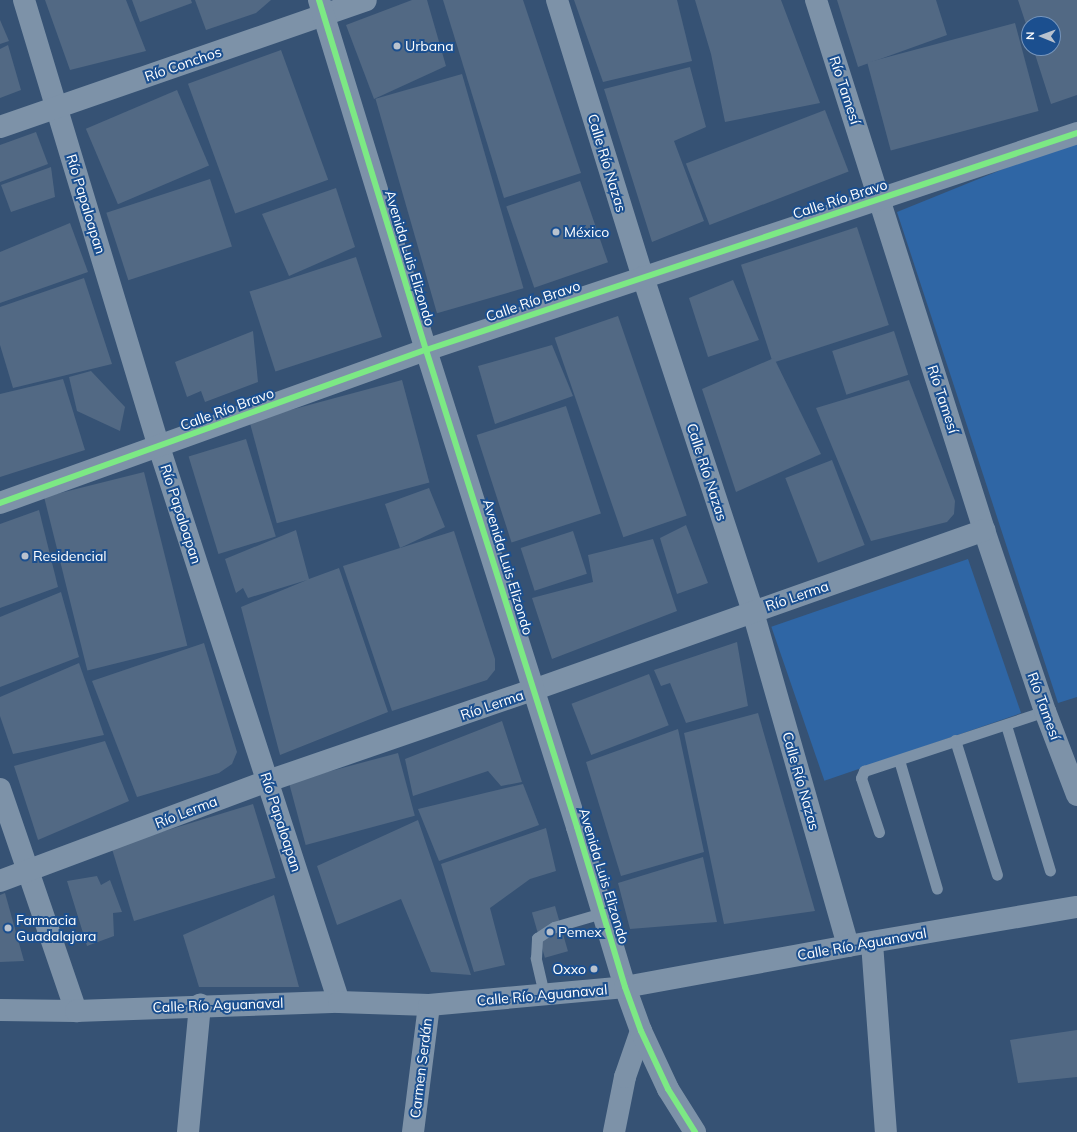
<!DOCTYPE html>
<meta charset="utf-8">
<style>
body{margin:0}
#map{position:relative;width:1077px;height:1132px;overflow:hidden;background:#365274;font-family:Mulish,sans-serif}
div>[style]{position:absolute}
[style*='--x']{left:calc(var(--x)*1px);top:calc(var(--y)*1px);width:calc(var(--w)*1px);rotate:calc(var(--a)*1deg)}
.green>*{inset:0;background:#2f66a5;transform-origin:0 0}
.building>*{inset:0;background:#526984;transform-origin:0 0}
.service>*{height:11px;margin:-5.5px;padding:0 5.5px;transform-origin:5.5px;border-radius:5.5px;background:#7d92a8}
.minor>*{height:22px;margin:-11px;padding:0 11px;transform-origin:11px;border-radius:11px;background:#7d92a8}
.tertiary>*{height:22px;margin:-11px;padding:0 11px;transform-origin:11px;border-radius:11px;background:#7d92a8}
.cycleway>*{height:6px;margin:-3px;padding:0 3px;transform-origin:3px;border-radius:3px;background:#7ce984}
.dots>*{width:11px;height:11px;translate:-50% -50%;box-sizing:border-box;border:2px solid #1b4f8f;border-radius:50%}
span{translate:-50% -50%;white-space:nowrap;text-align:center;line-height:1.15;-webkit-text-stroke:4px #1b4f8f;paint-order:stroke}
.poi-label{font-size:14px;color:#fff}
.left{translate:0 -50%;text-align:left}
.right{translate:-100% -50%;text-align:right}
.street-label{font-size:14px;color:#fff}
.north{position:absolute;left:1021px;top:16px;width:40px;height:40px;box-sizing:border-box;background:#1b4f8f;border:1px solid #7695bc;border-radius:50%;rotate:271deg;font-size:11px;font-weight:700;line-height:16px;text-align:center;color:#fff}
.north::after{content:'';display:block;margin:auto;width:14px;height:18px;background:#b9c2ce;clip-path:polygon(50% 0,100% 100%,50% 72%,0 100%)}
</style>
<div id="map">
<div class="green">
<i style="clip-path:polygon(1077px 143px,1077px 697px,1058px 703px,897px 212px,1028px 159px)"></i>
<i style="left:968px;top:559px;width:163px;height:208px;rotate:71deg"></i>
</div>
<div class="building">
<i style="clip-path:polygon(45px 0,126px 0,146px 51px,70px 70px)"></i>
<i style="clip-path:polygon(132px 0,191px 0,192px 3px,140px 22px)"></i>
<i style="clip-path:polygon(195px 0,271px 0,256px 13px,206px 30px)"></i>
<i style="clip-path:polygon(412px 0,427px 0,446px 66px,374px 99px,346px 25px)"></i>
<i style="clip-path:polygon(443px 0,523px 0,581px 173px,504px 198px)"></i>
<i style="clip-path:polygon(574px 0,677px 0,692px 61px,603px 82px)"></i>
<i style="clip-path:polygon(695px 0,781px 0,820px 103px,725px 122px,711px 54px)"></i>
<i style="clip-path:polygon(837px 0,936px 0,947px 35px,858px 67px)"></i>
<i style="clip-path:polygon(1018px 0,1077px 0,1077px 95px,1051px 104px,1033px 48px,1053px 48px,1053px 24px,1029px 24px,1029px 33px)"></i>
<i style="clip-path:polygon(0 20px,9px 41px,0 44px)"></i>
<i style="left:1015px;top:23px;width:91px;height:153px;rotate:75deg"></i>
<i style="clip-path:polygon(8px 45px,21px 90px,0 98px,0 49px)"></i>
<i style="left:281px;top:50px;width:138px;height:99px;rotate:70deg"></i>
<i style="clip-path:polygon(690px 67px,706px 127px,674px 141px,704px 221px,652px 242px,604px 89px)"></i>
<i style="left:462px;top:74px;width:223px;height:90px;rotate:74deg"></i>
<i style="left:177px;top:90px;width:82px;height:99px;rotate:67deg"></i>
<i style="left:825px;top:110px;width:66px;height:149px;rotate:69deg"></i>
<i style="clip-path:polygon(36px 132px,48px 164px,0 182px,0 145px)"></i>
<i style="clip-path:polygon(51px 167px,55px 197px,11px 212px,1px 185px)"></i>
<i style="left:210px;top:179px;width:71px;height:109px;rotate:72deg"></i>
<i style="left:580px;top:181px;width:86px;height:78px;rotate:71deg"></i>
<i style="clip-path:polygon(336px 188px,355px 247px,289px 276px,262px 214px)"></i>
<i style="clip-path:polygon(70px 223px,88px 272px,0 303px,0 252px)"></i>
<i style="left:857px;top:227px;width:103px;height:122px;rotate:72deg"></i>
<i style="left:356px;top:257px;width:84px;height:112px;rotate:72deg"></i>
<i style="clip-path:polygon(84px 278px,112px 364px,13px 388px,0 345px,0 307px)"></i>
<i style="clip-path:polygon(733px 280px,759px 340px,708px 357px,689px 298px)"></i>
<i style="left:618px;top:316px;width:211px;height:67px;rotate:71deg"></i>
<i style="clip-path:polygon(253px 331px,258px 382px,205px 402px,201px 391px,187px 397px,175px 362px)"></i>
<i style="left:894px;top:331px;width:46px;height:65px;rotate:72deg"></i>
<i style="clip-path:polygon(552px 345px,573px 396px,495px 424px,478px 366px)"></i>
<i style="clip-path:polygon(774px 358px,821px 454px,736px 492px,702px 389px)"></i>
<i style="clip-path:polygon(91px 371px,125px 407px,120px 431px,77px 411px,69px 377px)"></i>
<i style="clip-path:polygon(63px 379px,85px 450px,0 477px,0 394px)"></i>
<i style="left:402px;top:380px;width:106px;height:158px;rotate:75deg"></i>
<i style="clip-path:polygon(909px 380px,955px 501px,954px 514px,947px 522px,871px 541px,816px 408px)"></i>
<i style="left:566px;top:406px;width:113px;height:94px;rotate:72deg"></i>
<i style="left:246px;top:439px;width:102px;height:60px;rotate:73deg"></i>
<i style="left:832px;top:460px;width:91px;height:50px;rotate:69deg"></i>
<i style="left:144px;top:472px;width:179px;height:103px;rotate:76deg"></i>
<i style="clip-path:polygon(429px 488px,445px 527px,400px 548px,385px 504px)"></i>
<i style="clip-path:polygon(39px 510px,58px 587px,0 608px,0 524px)"></i>
<i style="clip-path:polygon(686px 525px,708px 583px,677px 594px,660px 538px)"></i>
<i style="clip-path:polygon(296px 530px,309px 579px,339px 568px,388px 712px,280px 755px,241px 607px,307px 580px,248px 598px,243px 588px,236px 593px,225px 559px)"></i>
<i style="clip-path:polygon(454px 531px,495px 659px,495px 670px,487px 680px,392px 711px,343px 566px)"></i>
<i style="left:573px;top:531px;width:45px;height:55px;rotate:72deg"></i>
<i style="clip-path:polygon(653px 539px,677px 611px,552px 659px,532px 598px,593px 582px,588px 555px)"></i>
<i style="clip-path:polygon(61px 592px,79px 657px,0 687px,0 617px)"></i>
<i style="clip-path:polygon(737px 642px,748px 706px,686px 723px,670px 683px,661px 686px,654px 670px)"></i>
<i style="clip-path:polygon(204px 643px,237px 752px,232px 764px,219px 773px,137px 797px,92px 681px)"></i>
<i style="clip-path:polygon(79px 663px,104px 735px,13px 754px,0 716px,0 697px)"></i>
<i style="left:649px;top:674px;width:55px;height:83px;rotate:69deg"></i>
<i style="clip-path:polygon(758px 713px,815px 911px,724px 924px,684px 733px)"></i>
<i style="clip-path:polygon(502px 721px,522px 782px,501px 786px,488px 771px,413px 796px,405px 759px)"></i>
<i style="clip-path:polygon(678px 729px,704px 852px,621px 876px,586px 762px)"></i>
<i style="clip-path:polygon(105px 741px,129px 801px,38px 840px,14px 766px)"></i>
<i style="left:398px;top:753px;width:65px;height:113px;rotate:75deg"></i>
<i style="clip-path:polygon(523px 784px,539px 825px,439px 861px,418px 809px)"></i>
<i style="left:253px;top:804px;width:77px;height:148px;rotate:73deg"></i>
<i style="clip-path:polygon(418px 820px,471px 975px,431px 972px,401px 899px,337px 925px,317px 866px)"></i>
<i style="clip-path:polygon(546px 828px,556px 871px,530px 879px,490px 908px,505px 965px,474px 972px,441px 864px)"></i>
<i style="clip-path:polygon(703px 857px,717px 922px,630px 929px,618px 883px)"></i>
<i style="clip-path:polygon(97px 876px,101px 885px,110px 880px,122px 912px,113px 913px,114px 936px,87px 946px,67px 881px)"></i>
<i style="clip-path:polygon(5px 893px,24px 961px,0 962px,0 895px)"></i>
<i style="clip-path:polygon(274px 895px,299px 987px,199px 987px,183px 935px)"></i>
<i style="left:555px;top:906px;width:47px;height:24px;rotate:74deg"></i>
<i style="clip-path:polygon(1077px 1030px,1077px 1077px,1018px 1083px,1010px 1040px)"></i>
</div>
<div class="service">
<i style="--x:1006;--y:725;--w:152;--a:73.2"></i>
<i style="--x:955;--y:740;--w:141;--a:72.7"></i>
<i style="--x:899;--y:760;--w:134;--a:73.6"></i>
<i style="--x:879;--y:832;--w:57;--a:-108.4"></i>
<i style="--x:861;--y:778;--w:8;--a:-67"></i>
<i style="--x:864;--y:771;--w:191;--a:-18.3"></i>
<i style="--x:544;--y:994;--w:37;--a:-103"></i>
<i style="--x:536;--y:958;--w:20;--a:-87"></i>
<i style="--x:537;--y:938;--w:20;--a:-33"></i>
<i style="--x:554;--y:927;--w:50;--a:-16.3"></i>
</div>
<div class="minor">
<i style="--x:24;--y:0;--w:467;--a:73.2"></i>
<i style="--x:159;--y:447;--w:583;--a:72.03"></i>
<i style="--x:557;--y:0;--w:290;--a:72.8"></i>
<i style="--x:643;--y:277;--w:353;--a:71.8"></i>
<i style="--x:753;--y:612;--w:347;--a:74.1"></i>
<i style="--x:816;--y:0;--w:556;--a:72.41"></i>
<i style="--x:984;--y:530;--w:191;--a:71.4"></i>
<i style="--x:1045;--y:711;--w:90;--a:69.1"></i>
<i style="--x:0;--y:127;--w:387;--a:-19.1"></i>
<i style="--x:0;--y:503;--w:453;--a:-19.8"></i>
<i style="--x:426;--y:350;--w:686;--a:-18.43"></i>
<i style="--x:0;--y:789;--w:235;--a:71.1"></i>
<i style="--x:0;--y:881;--w:286;--a:-20.5"></i>
<i style="--x:268;--y:781;--w:280;--a:-19"></i>
<i style="--x:533;--y:690;--w:479;--a:-19.5"></i>
<i style="--x:872;--y:943;--w:190;--a:85.8"></i>
<i style="--x:188;--y:1132;--w:128;--a:-84.6"></i>
<i style="--x:413;--y:1132;--w:128;--a:-82.8"></i>
<i style="--x:614;--y:1132;--w:56;--a:-78.7"></i>
<i style="--x:625;--y:1077;--w:49;--a:-70.8"></i>
</div>
<div class="tertiary">
<i style="--x:319;--y:0;--w:366;--a:73"></i>
<i style="--x:426;--y:350;--w:500;--a:72.43"></i>
<i style="--x:577;--y:827;--w:167;--a:73.3"></i>
<i style="--x:625;--y:987;--w:47;--a:70"></i>
<i style="--x:641;--y:1031;--w:64;--a:65"></i>
<i style="--x:668;--y:1089;--w:51;--a:57.9"></i>
<i style="--x:0;--y:1010;--w:76;--a:0.8"></i>
<i style="--x:76;--y:1011;--w:263;--a:-2"></i>
<i style="--x:339;--y:1002;--w:90;--a:1.9"></i>
<i style="--x:429;--y:1005;--w:197;--a:-5.2"></i>
<i style="--x:625;--y:987;--w:227;--a:-10.4"></i>
<i style="--x:848;--y:946;--w:232;--a:-9.7"></i>
</div>
<div class="cycleway">
<i style="--x:319;--y:0;--w:366;--a:73"></i>
<i style="--x:426;--y:350;--w:500;--a:72.43"></i>
<i style="--x:577;--y:827;--w:167;--a:73.3"></i>
<i style="--x:625;--y:987;--w:47;--a:70"></i>
<i style="--x:641;--y:1031;--w:64;--a:65"></i>
<i style="--x:668;--y:1089;--w:51;--a:57.9"></i>
<i style="--x:0;--y:503;--w:453;--a:-19.8"></i>
<i style="--x:426;--y:350;--w:686;--a:-18.43"></i>
</div>
<div class="dots">
<i style="left:397px;top:46px;background:#b9c2ce"></i>
<i style="left:556px;top:232px;background:#b9c2ce"></i>
<i style="left:25px;top:556px;background:#b9c2ce"></i>
<i style="left:8px;top:928px;background:#b9c2ce"></i>
<i style="left:550px;top:932px;background:#b9c2ce"></i>
<i style="left:594px;top:969px;background:#b9c2ce"></i>
</div>
<div class="poi-label">
<span class="left" style="left:405px;top:46px">Urbana</span>
<span class="left" style="left:564px;top:232px">México</span>
<span class="left" style="left:33px;top:556px">Residencial</span>
<span class="left" style="left:16px;top:928px">Farmacia<br>Guadalajara</span>
<span class="left" style="left:558px;top:932px">Pemex</span>
<span class="right" style="left:586px;top:969px">Oxxo</span>
</div>
<div class="street-label">
<span style="left:183px;top:64px;rotate:-19deg">Río Conchos</span>
<span style="left:845px;top:90px;rotate:72deg">Río Tamesí</span>
<span style="left:607px;top:163px;rotate:73deg">Calle Río Nazas</span>
<span style="left:840px;top:199px;rotate:-18deg">Calle Río Bravo</span>
<span style="left:86px;top:204px;rotate:73deg">Río Papaloapan</span>
<span style="left:410px;top:258px;rotate:73deg">Avenida Luis Elizondo</span>
<span style="left:533px;top:301px;rotate:-19deg">Calle Río Bravo</span>
<span style="left:943px;top:399px;rotate:72deg">Río Tamesí</span>
<span style="left:227px;top:409px;rotate:-20deg">Calle Río Bravo</span>
<span style="left:707px;top:472px;rotate:72deg">Calle Río Nazas</span>
<span style="left:181px;top:514px;rotate:72deg">Río Papaloapan</span>
<span style="left:508px;top:567px;rotate:73deg">Avenida Luis Elizondo</span>
<span style="left:797px;top:596px;rotate:-19deg">Río Lerma</span>
<span style="left:492px;top:705px;rotate:-19deg">Río Lerma</span>
<span style="left:1044px;top:706px;rotate:70deg">Río Tamesí</span>
<span style="left:801px;top:781px;rotate:74deg">Calle Río Nazas</span>
<span style="left:186px;top:812px;rotate:-21deg">Río Lerma</span>
<span style="left:281px;top:822px;rotate:72deg">Río Papaloapan</span>
<span style="left:604px;top:876px;rotate:73deg">Avenida Luis Elizondo</span>
<span style="left:862px;top:944px;rotate:-10deg">Calle Río Aguanaval</span>
<span style="left:542px;top:995px;rotate:-5deg">Calle Río Aguanaval</span>
<span style="left:218px;top:1005px;rotate:-2deg">Calle Río Aguanaval</span>
<span style="left:421px;top:1068px;rotate:-83deg">Carmen Serdán</span>
</div>
<div class="north">N</div>
</div>
